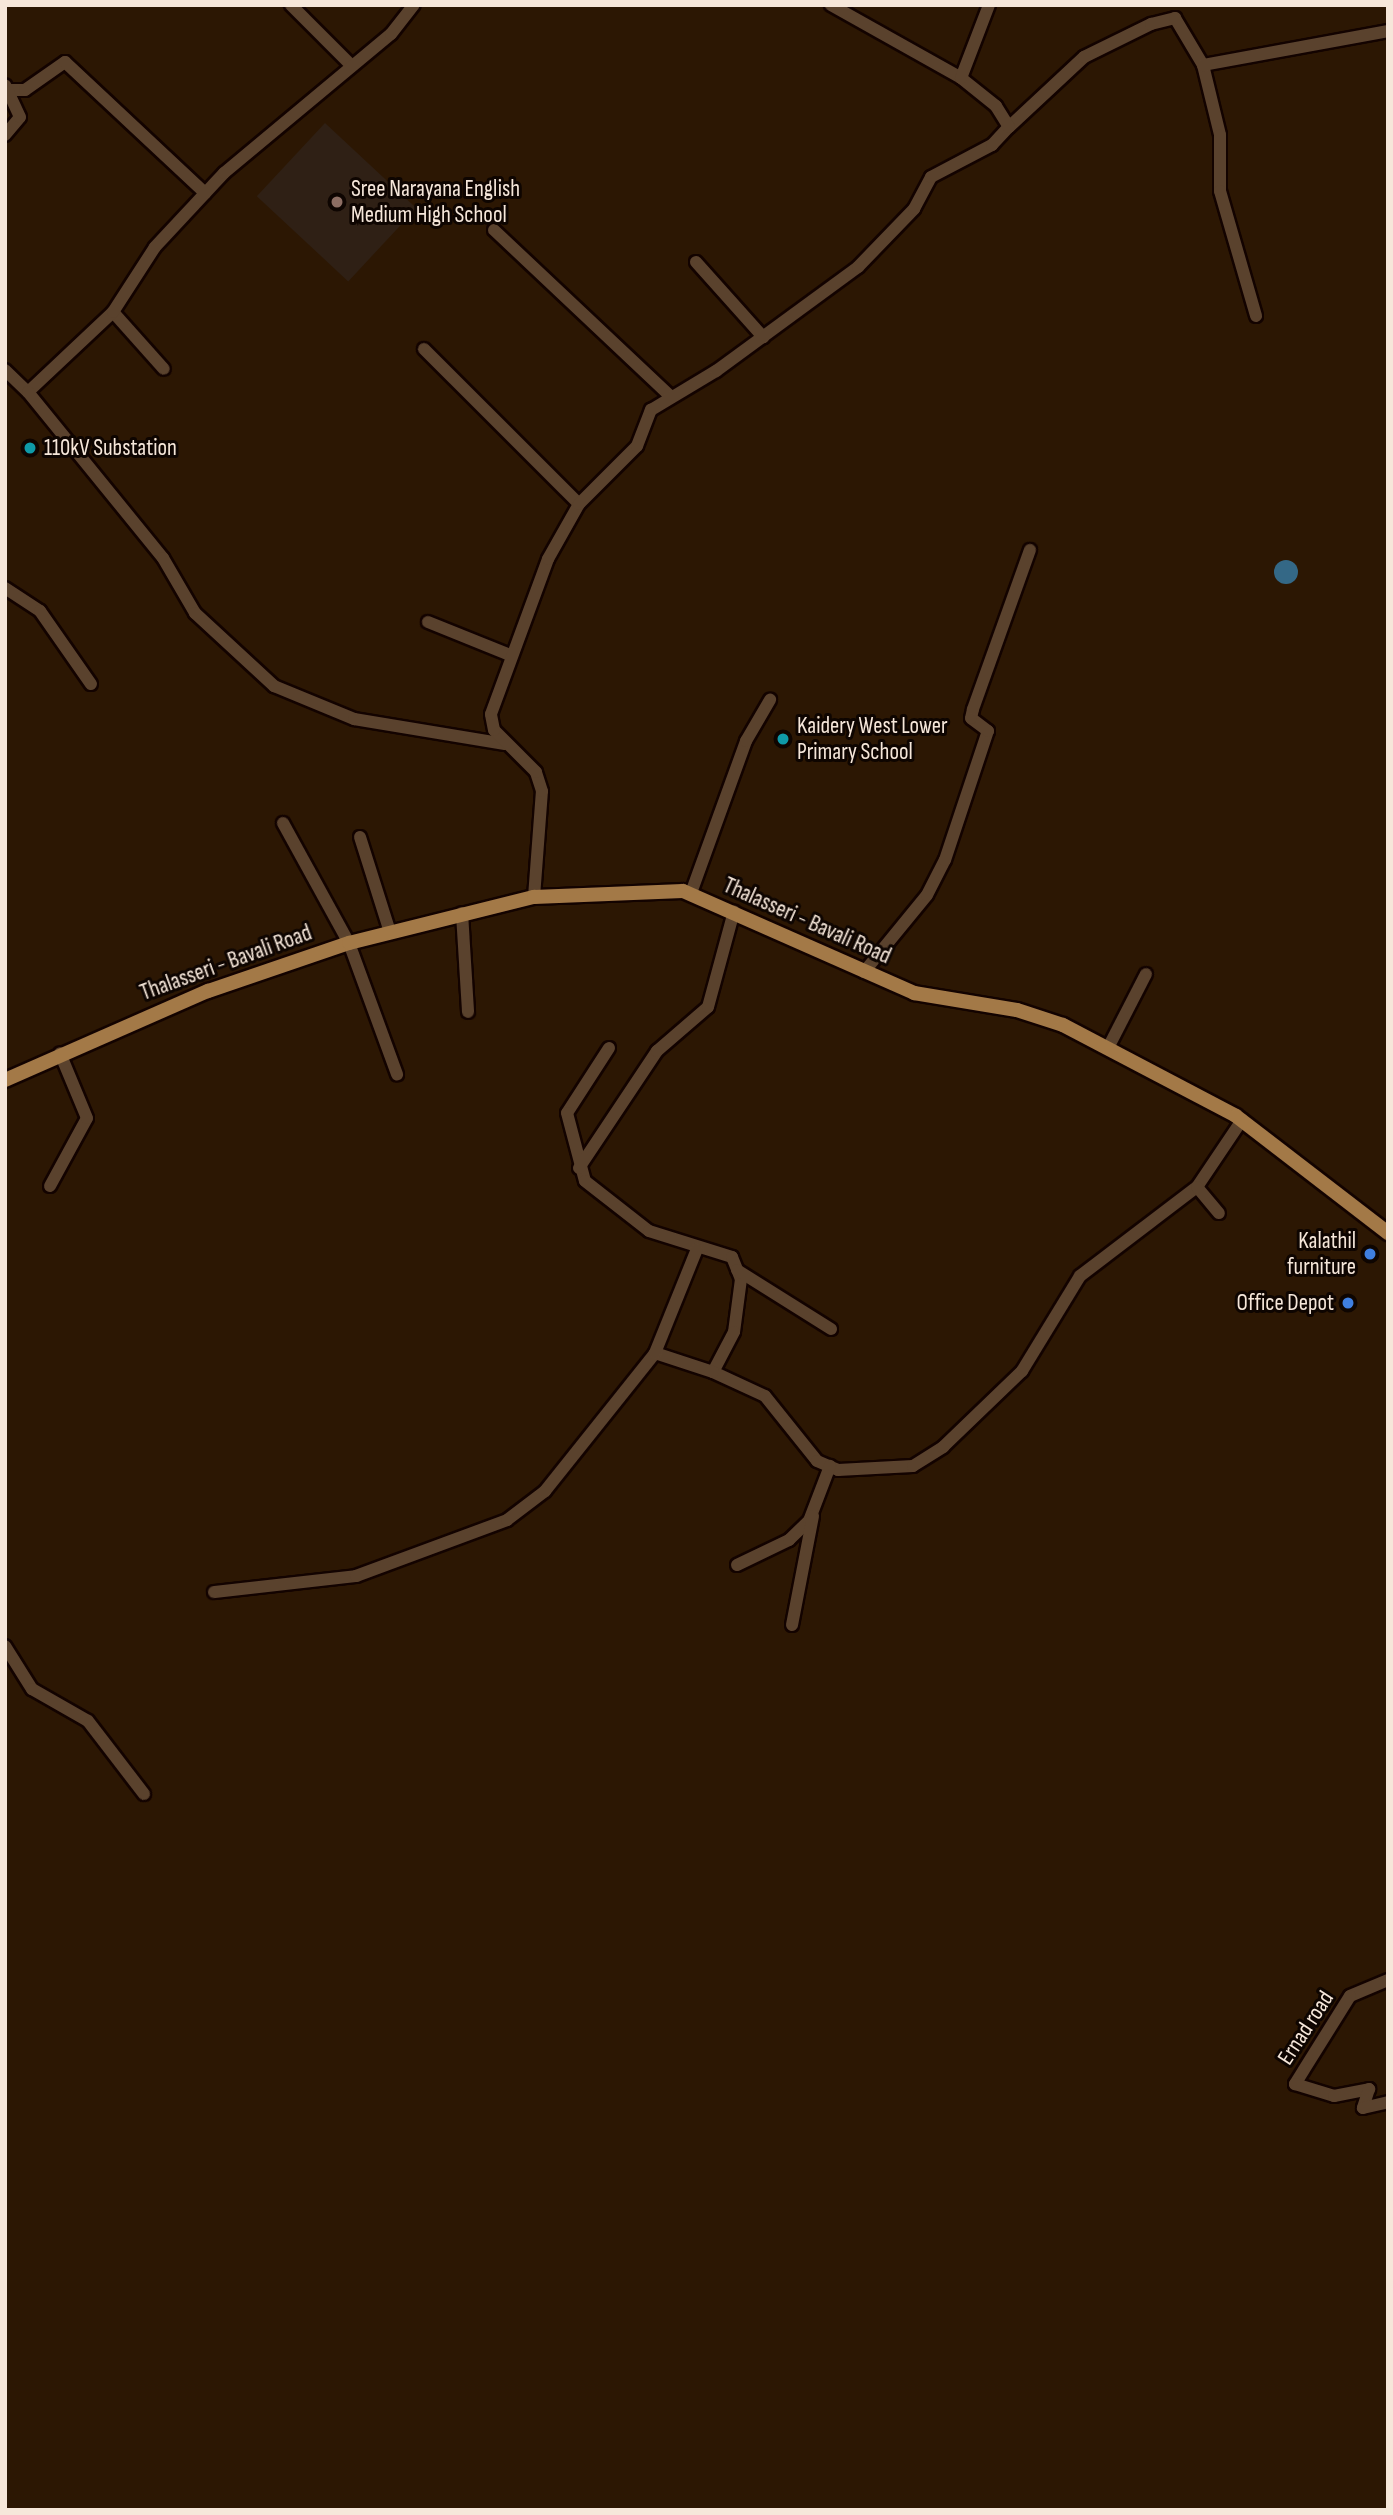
<!DOCTYPE html>
<style>
body{margin:0}
#map{position:relative;width:1393px;height:2515px;overflow:hidden;background:#2c1703;font-family:"Sofia Sans Condensed",sans-serif}
div>[style]{position:absolute}
[style*='--x']{left:calc(var(--x)*1px);top:calc(var(--y)*1px);width:calc(var(--w)*1px);rotate:calc(var(--a)*1deg)}
.education>*{inset:0;background:#2f2015;transform-origin:0 0}
.water>*{inset:0;background:#346886}
.round{border-radius:50%}
.roads{filter:drop-shadow(2px 0 #130300) drop-shadow(-2px 0 #130300) drop-shadow(0 2px #130300) drop-shadow(0 -2px #130300)}
.minor>*{height:12px;margin:-6px;padding:0 6px;transform-origin:6px;border-radius:6px;background:#5a422d}
.major>*{height:14px;margin:-7px;padding:0 7px;transform-origin:7px;border-radius:7px;background:#a37947}
.dots>*{width:19px;height:19px;translate:-50% -50%;box-sizing:border-box;border:4px solid #0e0501;border-radius:50%}
span{translate:-50% -50%;white-space:nowrap;text-align:center;line-height:1.15;-webkit-text-stroke:6px #0e0501;paint-order:stroke}
.poi-label{font-size:23px;color:#f6e7da}
.left{translate:0 -50%;text-align:left}
.right{translate:-100% -50%;text-align:right}
.street-label{font-size:23px;color:#f6e7da}
.frame{position:absolute;inset:0;border:7px solid #f6e7da;pointer-events:none}
</style>
<div id="map">
<div class="education">
<i style="left:325px;top:123px;width:125px;height:100px;rotate:43deg"></i>
</div>
<div class="water">
<i class="round" style="left:1274px;top:560px;width:24px;height:24px"></i>
</div>
<div class="roads">
<div class="minor">
<i style="--x:291;--y:5;--w:83;--a:45"></i>
<i style="--x:831;--y:5;--w:149;--a:29.3"></i>
<i style="--x:1203;--y:65;--w:72;--a:76.3"></i>
<i style="--x:1220;--y:135;--w:56;--a:90"></i>
<i style="--x:1220;--y:191;--w:130;--a:73.9"></i>
<i style="--x:10;--y:90;--w:15;--a:0"></i>
<i style="--x:25;--y:90;--w:49;--a:-35"></i>
<i style="--x:65;--y:62;--w:192;--a:43.1"></i>
<i style="--x:1009;--y:127;--w:103;--a:-43"></i>
<i style="--x:1084;--y:57;--w:75;--a:-26.2"></i>
<i style="--x:1151;--y:24;--w:25;--a:-14"></i>
<i style="--x:1175;--y:18;--w:55;--a:59.2"></i>
<i style="--x:1203;--y:65;--w:188;--a:-10.4"></i>
<i style="--x:5;--y:135;--w:23;--a:-50"></i>
<i style="--x:20;--y:117;--w:35;--a:-115"></i>
<i style="--x:494;--y:230;--w:243;--a:43.3"></i>
<i style="--x:696;--y:262;--w:101;--a:48.2"></i>
<i style="--x:113;--y:312;--w:76;--a:48.2"></i>
<i style="--x:424;--y:349;--w:219;--a:45"></i>
<i style="--x:5;--y:370;--w:32;--a:44"></i>
<i style="--x:28;--y:392;--w:117;--a:-43.3"></i>
<i style="--x:113;--y:312;--w:77;--a:-57.1"></i>
<i style="--x:155;--y:247;--w:101;--a:-47"></i>
<i style="--x:224;--y:173;--w:217;--a:-39.8"></i>
<i style="--x:391;--y:34;--w:37;--a:-52"></i>
<i style="--x:28;--y:392;--w:214;--a:50.9"></i>
<i style="--x:163;--y:558;--w:64;--a:59.8"></i>
<i style="--x:195;--y:613;--w:108;--a:42.7"></i>
<i style="--x:274;--y:686;--w:87;--a:22.4"></i>
<i style="--x:354;--y:719;--w:153;--a:9.4"></i>
<i style="--x:5;--y:588;--w:42;--a:33.3"></i>
<i style="--x:40;--y:611;--w:89;--a:55.1"></i>
<i style="--x:428;--y:622;--w:88;--a:21.9"></i>
<i style="--x:283;--y:823;--w:137;--a:61.2"></i>
<i style="--x:349;--y:943;--w:140;--a:69.9"></i>
<i style="--x:360;--y:837;--w:100;--a:72.5"></i>
<i style="--x:691;--y:893;--w:162;--a:-70.1"></i>
<i style="--x:746;--y:741;--w:48;--a:-59.7"></i>
<i style="--x:534;--y:897;--w:106;--a:-85.7"></i>
<i style="--x:542;--y:791;--w:20;--a:-108"></i>
<i style="--x:536;--y:772;--w:59;--a:-135"></i>
<i style="--x:494;--y:730;--w:16;--a:-101"></i>
<i style="--x:491;--y:714;--w:165;--a:-69.8"></i>
<i style="--x:548;--y:559;--w:63;--a:-60.6"></i>
<i style="--x:579;--y:504;--w:82;--a:-45"></i>
<i style="--x:637;--y:446;--w:39;--a:-69"></i>
<i style="--x:651;--y:410;--w:76;--a:-31"></i>
<i style="--x:716;--y:371;--w:176;--a:-36.2"></i>
<i style="--x:858;--y:267;--w:81;--a:-46"></i>
<i style="--x:914;--y:209;--w:36;--a:-62"></i>
<i style="--x:931;--y:177;--w:69;--a:-27.7"></i>
<i style="--x:992;--y:145;--w:25;--a:-47"></i>
<i style="--x:1009;--y:127;--w:25;--a:-122"></i>
<i style="--x:996;--y:106;--w:45;--a:-141.3"></i>
<i style="--x:961;--y:78;--w:78;--a:-69"></i>
<i style="--x:462;--y:913;--w:99;--a:86.5"></i>
<i style="--x:864;--y:972;--w:99;--a:-50.7"></i>
<i style="--x:927;--y:895;--w:39;--a:-63"></i>
<i style="--x:945;--y:860;--w:136;--a:-71.6"></i>
<i style="--x:988;--y:731;--w:21;--a:-143"></i>
<i style="--x:971;--y:718;--w:9;--a:-77"></i>
<i style="--x:973;--y:709;--w:169;--a:-70.3"></i>
<i style="--x:609;--y:1048;--w:77;--a:122.9"></i>
<i style="--x:567;--y:1113;--w:70;--a:75.2"></i>
<i style="--x:585;--y:1181;--w:81;--a:38"></i>
<i style="--x:649;--y:1231;--w:87;--a:17.4"></i>
<i style="--x:732;--y:1257;--w:24;--a:68"></i>
<i style="--x:741;--y:1279;--w:53;--a:97.5"></i>
<i style="--x:734;--y:1332;--w:45;--a:117.7"></i>
<i style="--x:713;--y:1372;--w:57;--a:24.8"></i>
<i style="--x:765;--y:1396;--w:83;--a:51.3"></i>
<i style="--x:817;--y:1461;--w:23;--a:23"></i>
<i style="--x:838;--y:1470;--w:75;--a:-3.1"></i>
<i style="--x:913;--y:1466;--w:36;--a:-32"></i>
<i style="--x:943;--y:1447;--w:110;--a:-43.9"></i>
<i style="--x:1022;--y:1371;--w:111;--a:-58.6"></i>
<i style="--x:1080;--y:1276;--w:147;--a:-37.3"></i>
<i style="--x:1197;--y:1187;--w:81;--a:-56.1"></i>
<i style="--x:1108;--y:1048;--w:83;--a:-62.8"></i>
<i style="--x:579;--y:1168;--w:141;--a:-56.3"></i>
<i style="--x:657;--y:1051;--w:67;--a:-40.8"></i>
<i style="--x:708;--y:1007;--w:99;--a:-74.8"></i>
<i style="--x:50;--y:1186;--w:77;--a:-61.4"></i>
<i style="--x:87;--y:1118;--w:70;--a:-112.6"></i>
<i style="--x:1197;--y:1187;--w:34;--a:50"></i>
<i style="--x:737;--y:1270;--w:111;--a:32.1"></i>
<i style="--x:655;--y:1353;--w:61;--a:18.1"></i>
<i style="--x:737;--y:1565;--w:58;--a:-25.7"></i>
<i style="--x:789;--y:1540;--w:28;--a:-44"></i>
<i style="--x:809;--y:1521;--w:59;--a:-69.1"></i>
<i style="--x:214;--y:1592;--w:143;--a:-6.4"></i>
<i style="--x:356;--y:1576;--w:161;--a:-20.3"></i>
<i style="--x:507;--y:1520;--w:48;--a:-37.3"></i>
<i style="--x:545;--y:1491;--w:176;--a:-51.4"></i>
<i style="--x:655;--y:1353;--w:112;--a:-68"></i>
<i style="--x:792;--y:1625;--w:111;--a:-79.1"></i>
<i style="--x:5;--y:1646;--w:51;--a:57.9"></i>
<i style="--x:32;--y:1689;--w:64;--a:29.7"></i>
<i style="--x:88;--y:1721;--w:92;--a:52.5"></i>
<i style="--x:1388;--y:1980;--w:41;--a:157.2"></i>
<i style="--x:1350;--y:1996;--w:104;--a:122"></i>
<i style="--x:1295;--y:2084;--w:41;--a:17.1"></i>
<i style="--x:1334;--y:2096;--w:36;--a:-11"></i>
<i style="--x:1369;--y:2089;--w:20;--a:108"></i>
<i style="--x:1363;--y:2108;--w:26;--a:-13"></i>
</div>
<div class="major">
<i style="--x:5;--y:1080;--w:222;--a:-23.7"></i>
<i style="--x:208;--y:991;--w:149;--a:-18.8"></i>
<i style="--x:349;--y:943;--w:191;--a:-14"></i>
<i style="--x:534;--y:897;--w:149;--a:-2.3"></i>
<i style="--x:683;--y:891;--w:253;--a:23.8"></i>
<i style="--x:914;--y:993;--w:104;--a:9.4"></i>
<i style="--x:1017;--y:1010;--w:48;--a:18.1"></i>
<i style="--x:1063;--y:1025;--w:195;--a:27.7"></i>
<i style="--x:1236;--y:1116;--w:192;--a:37.6"></i>
</div>
</div>
<div class="dots">
<i style="left:337px;top:202px;background:#8d6e63"></i>
<i style="left:30px;top:448px;background:#0f9aa8"></i>
<i style="left:783px;top:739px;background:#0f9aa8"></i>
<i style="left:1370px;top:1254px;background:#3f7fe0"></i>
<i style="left:1348px;top:1303px;background:#3f7fe0"></i>
</div>
<div class="poi-label">
<span class="left" style="left:351px;top:202px">Sree Narayana English<br>Medium High School</span>
<span class="left" style="left:44px;top:448px">110kV Substation</span>
<span class="left" style="left:797px;top:739px">Kaidery West Lower<br>Primary School</span>
<span class="right" style="left:1356px;top:1254px">Kalathil<br>furniture</span>
<span class="right" style="left:1334px;top:1303px">Office Depot</span>
</div>
<div class="street-label">
<span style="left:807px;top:921px;rotate:24deg">Thalasseri - Bavali Road</span>
<span style="left:226px;top:963px;rotate:-20deg">Thalasseri - Bavali Road</span>
<span style="left:1306px;top:2028px;rotate:-57deg">Ernad road</span>
</div>
<div class="frame"></div>
</div>
